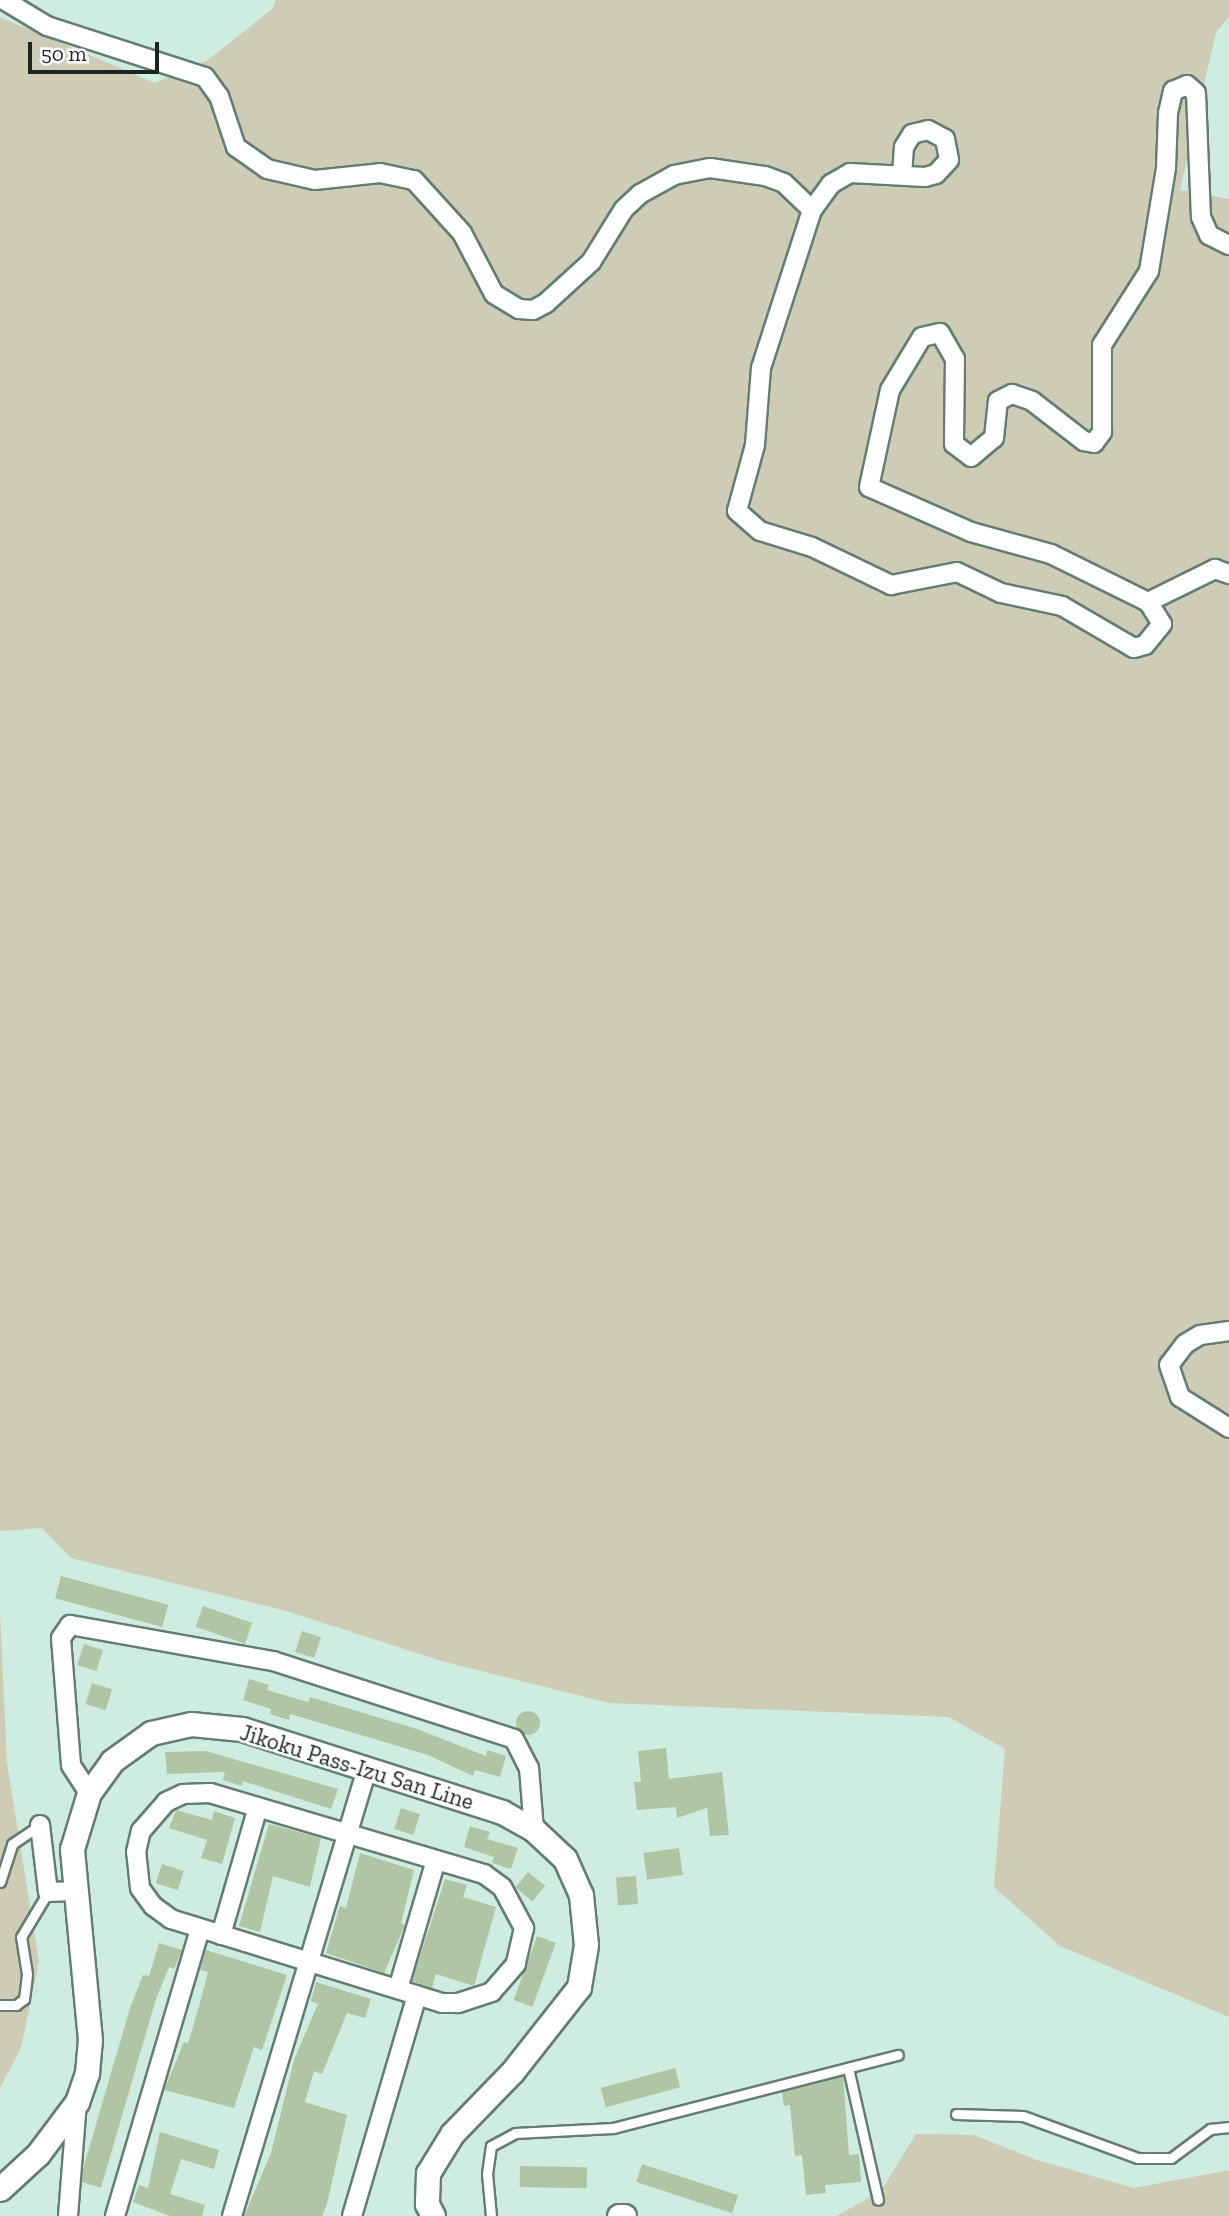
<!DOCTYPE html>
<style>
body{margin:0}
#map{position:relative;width:1229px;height:2216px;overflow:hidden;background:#cfece0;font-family:"Zilla Slab",serif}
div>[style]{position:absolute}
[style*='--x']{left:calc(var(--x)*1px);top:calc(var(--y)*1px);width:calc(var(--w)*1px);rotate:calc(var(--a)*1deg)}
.green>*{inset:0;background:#cfccb5}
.building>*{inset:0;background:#b0c5a4;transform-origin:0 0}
.round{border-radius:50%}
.roads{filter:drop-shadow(2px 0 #637d73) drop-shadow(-2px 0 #637d73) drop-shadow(0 2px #637d73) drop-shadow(0 -2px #637d73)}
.service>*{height:9px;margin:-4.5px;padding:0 4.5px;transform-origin:4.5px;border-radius:4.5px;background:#fff}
.minor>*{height:18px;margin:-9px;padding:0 9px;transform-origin:9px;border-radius:9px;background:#fff}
.secondary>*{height:23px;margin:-11.5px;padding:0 11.5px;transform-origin:11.5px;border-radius:11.5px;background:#fff}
span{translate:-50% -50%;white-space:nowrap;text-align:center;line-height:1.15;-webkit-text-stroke:5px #fff;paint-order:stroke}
.street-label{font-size:23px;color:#1a2520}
.scale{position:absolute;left:28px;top:42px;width:131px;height:32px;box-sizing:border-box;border:4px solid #1a2520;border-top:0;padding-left:9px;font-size:21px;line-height:24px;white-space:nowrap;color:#1a2520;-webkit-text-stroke:5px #fff;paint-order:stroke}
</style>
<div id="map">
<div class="green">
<i style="clip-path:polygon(276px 0,1229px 0,1229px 17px,1216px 32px,1180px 190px,1229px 199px,1229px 2017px,1060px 1946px,994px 1887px,1005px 1749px,949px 1717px,609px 1703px,441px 1661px,290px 1612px,71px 1558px,42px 1528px,0 1531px,0 17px,155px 83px,208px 60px,272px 9px)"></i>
<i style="clip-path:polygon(0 1611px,7px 1763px,39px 1962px,21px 2048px,0 2088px)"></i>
<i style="clip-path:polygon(916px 2134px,974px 2135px,1037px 2160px,1134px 2188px,1229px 2170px,1229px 2216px,836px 2216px,881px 2191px)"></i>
</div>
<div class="building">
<i style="left:61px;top:1576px;width:111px;height:23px;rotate:15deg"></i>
<i style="left:203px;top:1606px;width:52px;height:22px;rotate:19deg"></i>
<i style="left:302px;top:1631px;width:20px;height:22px;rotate:18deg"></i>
<i style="left:84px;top:1644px;width:20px;height:22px;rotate:18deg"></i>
<i style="clip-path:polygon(249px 1679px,269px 1685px,267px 1690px,308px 1702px,310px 1697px,417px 1729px,486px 1756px,487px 1750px,506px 1756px,500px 1777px,475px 1770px,473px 1776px,428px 1755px,290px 1714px,289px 1720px,270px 1714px,271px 1709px,243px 1700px)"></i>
<i style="left:92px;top:1683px;width:21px;height:22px;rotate:17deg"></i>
<i class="round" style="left:516px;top:1711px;width:24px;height:24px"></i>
<i style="clip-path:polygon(666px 1748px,669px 1779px,722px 1772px,729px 1835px,710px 1836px,707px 1808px,677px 1818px,676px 1807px,637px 1810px,634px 1782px,641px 1782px,638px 1751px)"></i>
<i style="clip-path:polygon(206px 1751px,338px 1789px,331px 1809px,243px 1781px,242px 1786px,223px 1780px,225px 1772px,167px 1774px,165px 1752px)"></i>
<i style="left:401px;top:1808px;width:20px;height:22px;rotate:18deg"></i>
<i style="clip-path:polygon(176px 1810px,212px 1820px,214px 1811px,235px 1818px,222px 1864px,201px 1858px,207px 1840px,169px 1828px)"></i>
<i style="clip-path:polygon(269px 1824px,321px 1838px,310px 1887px,273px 1876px,260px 1932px,239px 1926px)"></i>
<i style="clip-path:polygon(470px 1826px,490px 1832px,487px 1839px,518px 1848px,511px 1869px,492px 1863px,494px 1857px,464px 1847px)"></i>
<i style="left:679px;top:1848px;width:27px;height:36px;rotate:82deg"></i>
<i style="clip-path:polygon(360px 1853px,414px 1870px,401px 1923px,405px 1925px,384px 1973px,326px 1953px,340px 1906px,346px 1908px)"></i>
<i style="left:162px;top:1864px;width:23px;height:20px;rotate:18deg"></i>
<i style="left:528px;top:1872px;width:22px;height:20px;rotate:39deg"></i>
<i style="left:636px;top:1876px;width:28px;height:20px;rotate:86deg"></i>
<i style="clip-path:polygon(445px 1879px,467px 1885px,463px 1897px,496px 1907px,474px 1986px,436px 1974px,432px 1988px,412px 1981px)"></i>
<i style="left:537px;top:1936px;width:20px;height:68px;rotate:20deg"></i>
<i style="clip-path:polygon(159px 1943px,182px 1950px,174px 1969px,169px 1967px,156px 1999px,101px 2188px,82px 2182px,83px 2169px,130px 2008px,143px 1975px,149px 1976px)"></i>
<i style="clip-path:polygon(206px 1950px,287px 1975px,262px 2050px,254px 2047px,234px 2108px,164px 2090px,184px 2042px,188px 2044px,199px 2006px,208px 1972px,200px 1970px)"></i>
<i style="clip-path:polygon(316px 1982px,371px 1999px,365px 2018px,347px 2013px,322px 2074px,314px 2071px,305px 2102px,347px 2115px,327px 2204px,322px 2216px,244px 2216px,271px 2153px,294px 2060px,318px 2004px,311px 2001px)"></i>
<i style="left:675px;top:2068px;width:20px;height:77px;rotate:75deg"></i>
<i style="clip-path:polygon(843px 2076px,849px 2155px,859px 2154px,861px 2182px,825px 2185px,826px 2193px,806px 2195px,802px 2155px,795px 2156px,790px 2105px,784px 2106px,782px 2092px)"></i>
<i style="clip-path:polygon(160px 2132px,219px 2150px,214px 2169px,181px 2159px,170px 2194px,205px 2205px,202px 2216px,170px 2216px,133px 2202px,139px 2185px,148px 2188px)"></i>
<i style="left:642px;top:2164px;width:101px;height:19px;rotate:18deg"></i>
<i style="left:520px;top:2166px;width:67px;height:21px;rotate:1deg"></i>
</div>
<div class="roads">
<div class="service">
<i style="--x:0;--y:1882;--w:40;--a:-72"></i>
<i style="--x:12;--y:1844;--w:34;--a:-34"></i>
<i style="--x:0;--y:2005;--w:16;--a:0"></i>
<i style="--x:16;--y:2005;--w:10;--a:-37"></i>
<i style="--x:24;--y:1999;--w:25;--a:-83"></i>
<i style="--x:27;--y:1974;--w:37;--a:-99"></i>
<i style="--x:21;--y:1937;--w:52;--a:-59"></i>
<i style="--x:848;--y:2068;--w:135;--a:77.2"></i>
<i style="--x:956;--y:2114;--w:67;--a:1.7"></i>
<i style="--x:1023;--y:2116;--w:122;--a:20.1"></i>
<i style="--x:1138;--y:2158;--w:33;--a:0"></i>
<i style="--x:1171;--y:2158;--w:49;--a:-36.6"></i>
<i style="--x:1210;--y:2129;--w:19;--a:-6"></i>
<i style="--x:491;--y:2216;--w:42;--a:-95.4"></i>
<i style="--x:487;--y:2174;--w:28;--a:-82"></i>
<i style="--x:491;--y:2146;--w:27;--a:-28"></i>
<i style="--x:515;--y:2133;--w:98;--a:-2.9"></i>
<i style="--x:613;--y:2128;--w:294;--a:-14.4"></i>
</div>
<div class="minor">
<i style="--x:4;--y:0;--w:50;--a:31.2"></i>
<i style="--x:47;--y:26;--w:166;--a:17.9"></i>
<i style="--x:205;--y:77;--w:24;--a:54"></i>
<i style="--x:219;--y:96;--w:54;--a:71.6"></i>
<i style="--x:236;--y:147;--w:38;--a:35"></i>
<i style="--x:267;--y:169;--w:49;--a:12.9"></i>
<i style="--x:315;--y:180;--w:65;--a:-6.1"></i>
<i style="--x:380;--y:173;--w:35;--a:12"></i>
<i style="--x:414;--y:180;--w:72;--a:47.8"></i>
<i style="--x:462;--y:233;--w:69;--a:62.3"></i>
<i style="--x:494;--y:294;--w:29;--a:31"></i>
<i style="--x:519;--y:309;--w:14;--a:4"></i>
<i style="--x:533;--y:310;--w:15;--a:-28"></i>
<i style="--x:546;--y:303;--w:61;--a:-42.3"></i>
<i style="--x:591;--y:262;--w:62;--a:-58.1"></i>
<i style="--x:624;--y:209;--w:22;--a:-43"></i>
<i style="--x:640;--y:194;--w:39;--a:-29"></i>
<i style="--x:674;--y:175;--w:37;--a:-11"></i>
<i style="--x:710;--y:168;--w:56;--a:8.3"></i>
<i style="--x:765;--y:176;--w:20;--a:20"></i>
<i style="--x:784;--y:183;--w:39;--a:44"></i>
<i style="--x:902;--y:175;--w:28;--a:-86"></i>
<i style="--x:904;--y:147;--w:15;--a:-58"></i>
<i style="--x:912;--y:134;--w:16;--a:-14"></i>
<i style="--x:928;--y:130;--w:19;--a:28"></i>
<i style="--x:945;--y:139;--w:21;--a:79"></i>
<i style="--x:949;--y:160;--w:19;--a:133"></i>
<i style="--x:936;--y:174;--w:11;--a:165"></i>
<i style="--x:925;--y:177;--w:75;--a:-176.9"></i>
<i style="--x:850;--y:173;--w:22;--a:150"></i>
<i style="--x:831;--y:184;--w:32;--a:126"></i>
<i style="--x:812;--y:210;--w:166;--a:107.9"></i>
<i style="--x:761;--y:368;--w:77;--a:94.5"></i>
<i style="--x:755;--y:445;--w:68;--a:105.3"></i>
<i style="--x:737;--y:511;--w:30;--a:41"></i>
<i style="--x:760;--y:531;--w:54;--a:17.1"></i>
<i style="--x:812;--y:547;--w:88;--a:25.7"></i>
<i style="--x:891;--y:585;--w:67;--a:-11.1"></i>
<i style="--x:957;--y:572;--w:49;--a:25.5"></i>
<i style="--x:1001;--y:593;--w:62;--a:12"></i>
<i style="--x:1062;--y:606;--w:83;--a:30.3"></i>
<i style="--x:1134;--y:648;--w:11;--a:-15"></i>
<i style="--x:1145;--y:645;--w:27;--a:-51"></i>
<i style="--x:1162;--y:624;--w:26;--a:-122"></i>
<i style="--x:1148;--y:602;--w:108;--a:-153.7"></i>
<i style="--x:1051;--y:554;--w:83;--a:-164.6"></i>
<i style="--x:971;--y:532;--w:111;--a:-156.2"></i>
<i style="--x:869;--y:487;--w:99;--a:-77.8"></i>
<i style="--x:890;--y:390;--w:62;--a:-58.9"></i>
<i style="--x:922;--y:337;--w:18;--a:-13"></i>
<i style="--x:940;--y:333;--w:30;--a:60"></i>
<i style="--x:955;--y:359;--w:85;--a:90.7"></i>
<i style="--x:954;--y:444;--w:21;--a:37"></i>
<i style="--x:971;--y:457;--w:30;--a:-40"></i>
<i style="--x:994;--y:438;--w:37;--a:-84"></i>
<i style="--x:998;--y:401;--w:16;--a:-27"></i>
<i style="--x:1012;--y:394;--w:21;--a:19"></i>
<i style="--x:1032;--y:401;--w:66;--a:37.6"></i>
<i style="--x:1084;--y:441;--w:10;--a:11"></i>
<i style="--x:1094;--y:443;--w:14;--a:-54"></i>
<i style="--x:1102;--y:432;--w:87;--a:-90"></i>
<i style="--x:1102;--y:345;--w:88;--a:-57.6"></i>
<i style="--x:1149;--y:271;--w:104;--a:-80.6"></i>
<i style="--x:1166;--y:168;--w:55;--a:-87.9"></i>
<i style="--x:1168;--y:113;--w:23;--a:-77"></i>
<i style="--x:1173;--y:91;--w:15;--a:-23"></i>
<i style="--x:1187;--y:85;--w:12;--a:42"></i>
<i style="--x:1196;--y:93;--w:124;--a:87.7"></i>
<i style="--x:1201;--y:217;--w:20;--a:66"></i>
<i style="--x:1209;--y:235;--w:22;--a:27"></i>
<i style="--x:1148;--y:602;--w:75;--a:-26.2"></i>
<i style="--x:1215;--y:569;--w:15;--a:20"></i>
<i style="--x:1229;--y:1331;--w:29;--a:172"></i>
<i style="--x:1200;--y:1335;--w:17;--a:149"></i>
<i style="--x:1185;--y:1344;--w:26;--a:127"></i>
<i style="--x:1169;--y:1365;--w:34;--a:71"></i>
<i style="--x:1180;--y:1397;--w:58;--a:32.3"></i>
<i style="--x:89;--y:1793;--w:33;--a:-123"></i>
<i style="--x:71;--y:1765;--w:127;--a:-94.5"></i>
<i style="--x:61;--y:1638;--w:16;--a:-55"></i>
<i style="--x:70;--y:1625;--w:206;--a:10.1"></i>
<i style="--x:273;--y:1661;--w:253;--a:17.9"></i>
<i style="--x:514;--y:1739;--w:33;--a:63"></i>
<i style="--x:529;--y:1768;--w:62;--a:85.4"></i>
<i style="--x:210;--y:1793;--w:286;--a:16.5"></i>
<i style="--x:484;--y:1874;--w:22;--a:36"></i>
<i style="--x:502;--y:1887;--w:47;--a:61.8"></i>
<i style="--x:524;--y:1928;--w:37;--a:103"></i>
<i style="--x:516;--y:1964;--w:37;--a:131"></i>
<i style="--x:492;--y:1992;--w:36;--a:162"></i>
<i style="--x:458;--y:2003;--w:16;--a:180"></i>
<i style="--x:442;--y:2003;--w:284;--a:-162.8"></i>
<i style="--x:171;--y:1919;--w:22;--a:-144"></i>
<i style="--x:153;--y:1906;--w:22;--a:-126"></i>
<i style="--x:140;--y:1888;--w:36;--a:-96"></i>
<i style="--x:136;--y:1852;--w:22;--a:-77"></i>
<i style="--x:141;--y:1831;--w:38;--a:-49"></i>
<i style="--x:166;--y:1802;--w:19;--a:-25"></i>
<i style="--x:183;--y:1794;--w:27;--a:-2"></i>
<i style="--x:40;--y:1825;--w:67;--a:83.2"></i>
<i style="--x:48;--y:1892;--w:25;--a:-2"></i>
<i style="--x:221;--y:1935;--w:133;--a:-73.9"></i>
<i style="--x:398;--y:1989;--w:134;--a:-73.6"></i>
<i style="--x:68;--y:2216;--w:114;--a:-85.5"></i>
<i style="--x:115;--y:2216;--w:299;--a:-73.5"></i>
<i style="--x:232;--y:2216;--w:465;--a:-73.2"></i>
<i style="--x:352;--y:2216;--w:230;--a:-73.6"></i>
</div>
<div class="secondary">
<i style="--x:0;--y:2189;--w:52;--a:-42.6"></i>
<i style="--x:38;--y:2154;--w:65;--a:-53.1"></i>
<i style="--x:77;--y:2102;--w:31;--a:-71"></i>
<i style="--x:87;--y:2073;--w:33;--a:-85"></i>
<i style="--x:90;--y:2040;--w:192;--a:-95.4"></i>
<i style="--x:72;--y:1849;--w:59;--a:-73.1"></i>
<i style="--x:89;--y:1793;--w:39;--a:-54"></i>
<i style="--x:112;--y:1761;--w:48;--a:-35.7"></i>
<i style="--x:151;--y:1733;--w:41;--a:-12.7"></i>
<i style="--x:191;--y:1724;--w:51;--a:5.6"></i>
<i style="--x:242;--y:1729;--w:273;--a:17.7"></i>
<i style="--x:502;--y:1812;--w:37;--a:29"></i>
<i style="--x:534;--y:1830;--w:42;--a:43.1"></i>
<i style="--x:565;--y:1859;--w:39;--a:66"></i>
<i style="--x:581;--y:1895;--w:50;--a:84.3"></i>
<i style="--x:586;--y:1945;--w:43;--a:99.5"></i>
<i style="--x:579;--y:1987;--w:108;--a:128.2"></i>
<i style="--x:512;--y:2072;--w:86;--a:134.1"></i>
<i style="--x:452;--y:2134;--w:46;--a:121.6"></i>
<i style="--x:428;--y:2173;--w:31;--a:92"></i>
<i style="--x:427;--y:2204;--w:13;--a:63"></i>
<i style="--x:619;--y:2216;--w:5;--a:0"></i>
</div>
</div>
<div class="street-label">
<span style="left:357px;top:1767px;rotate:17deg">Jikoku Pass-Izu San Line</span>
</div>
<div class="scale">50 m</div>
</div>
